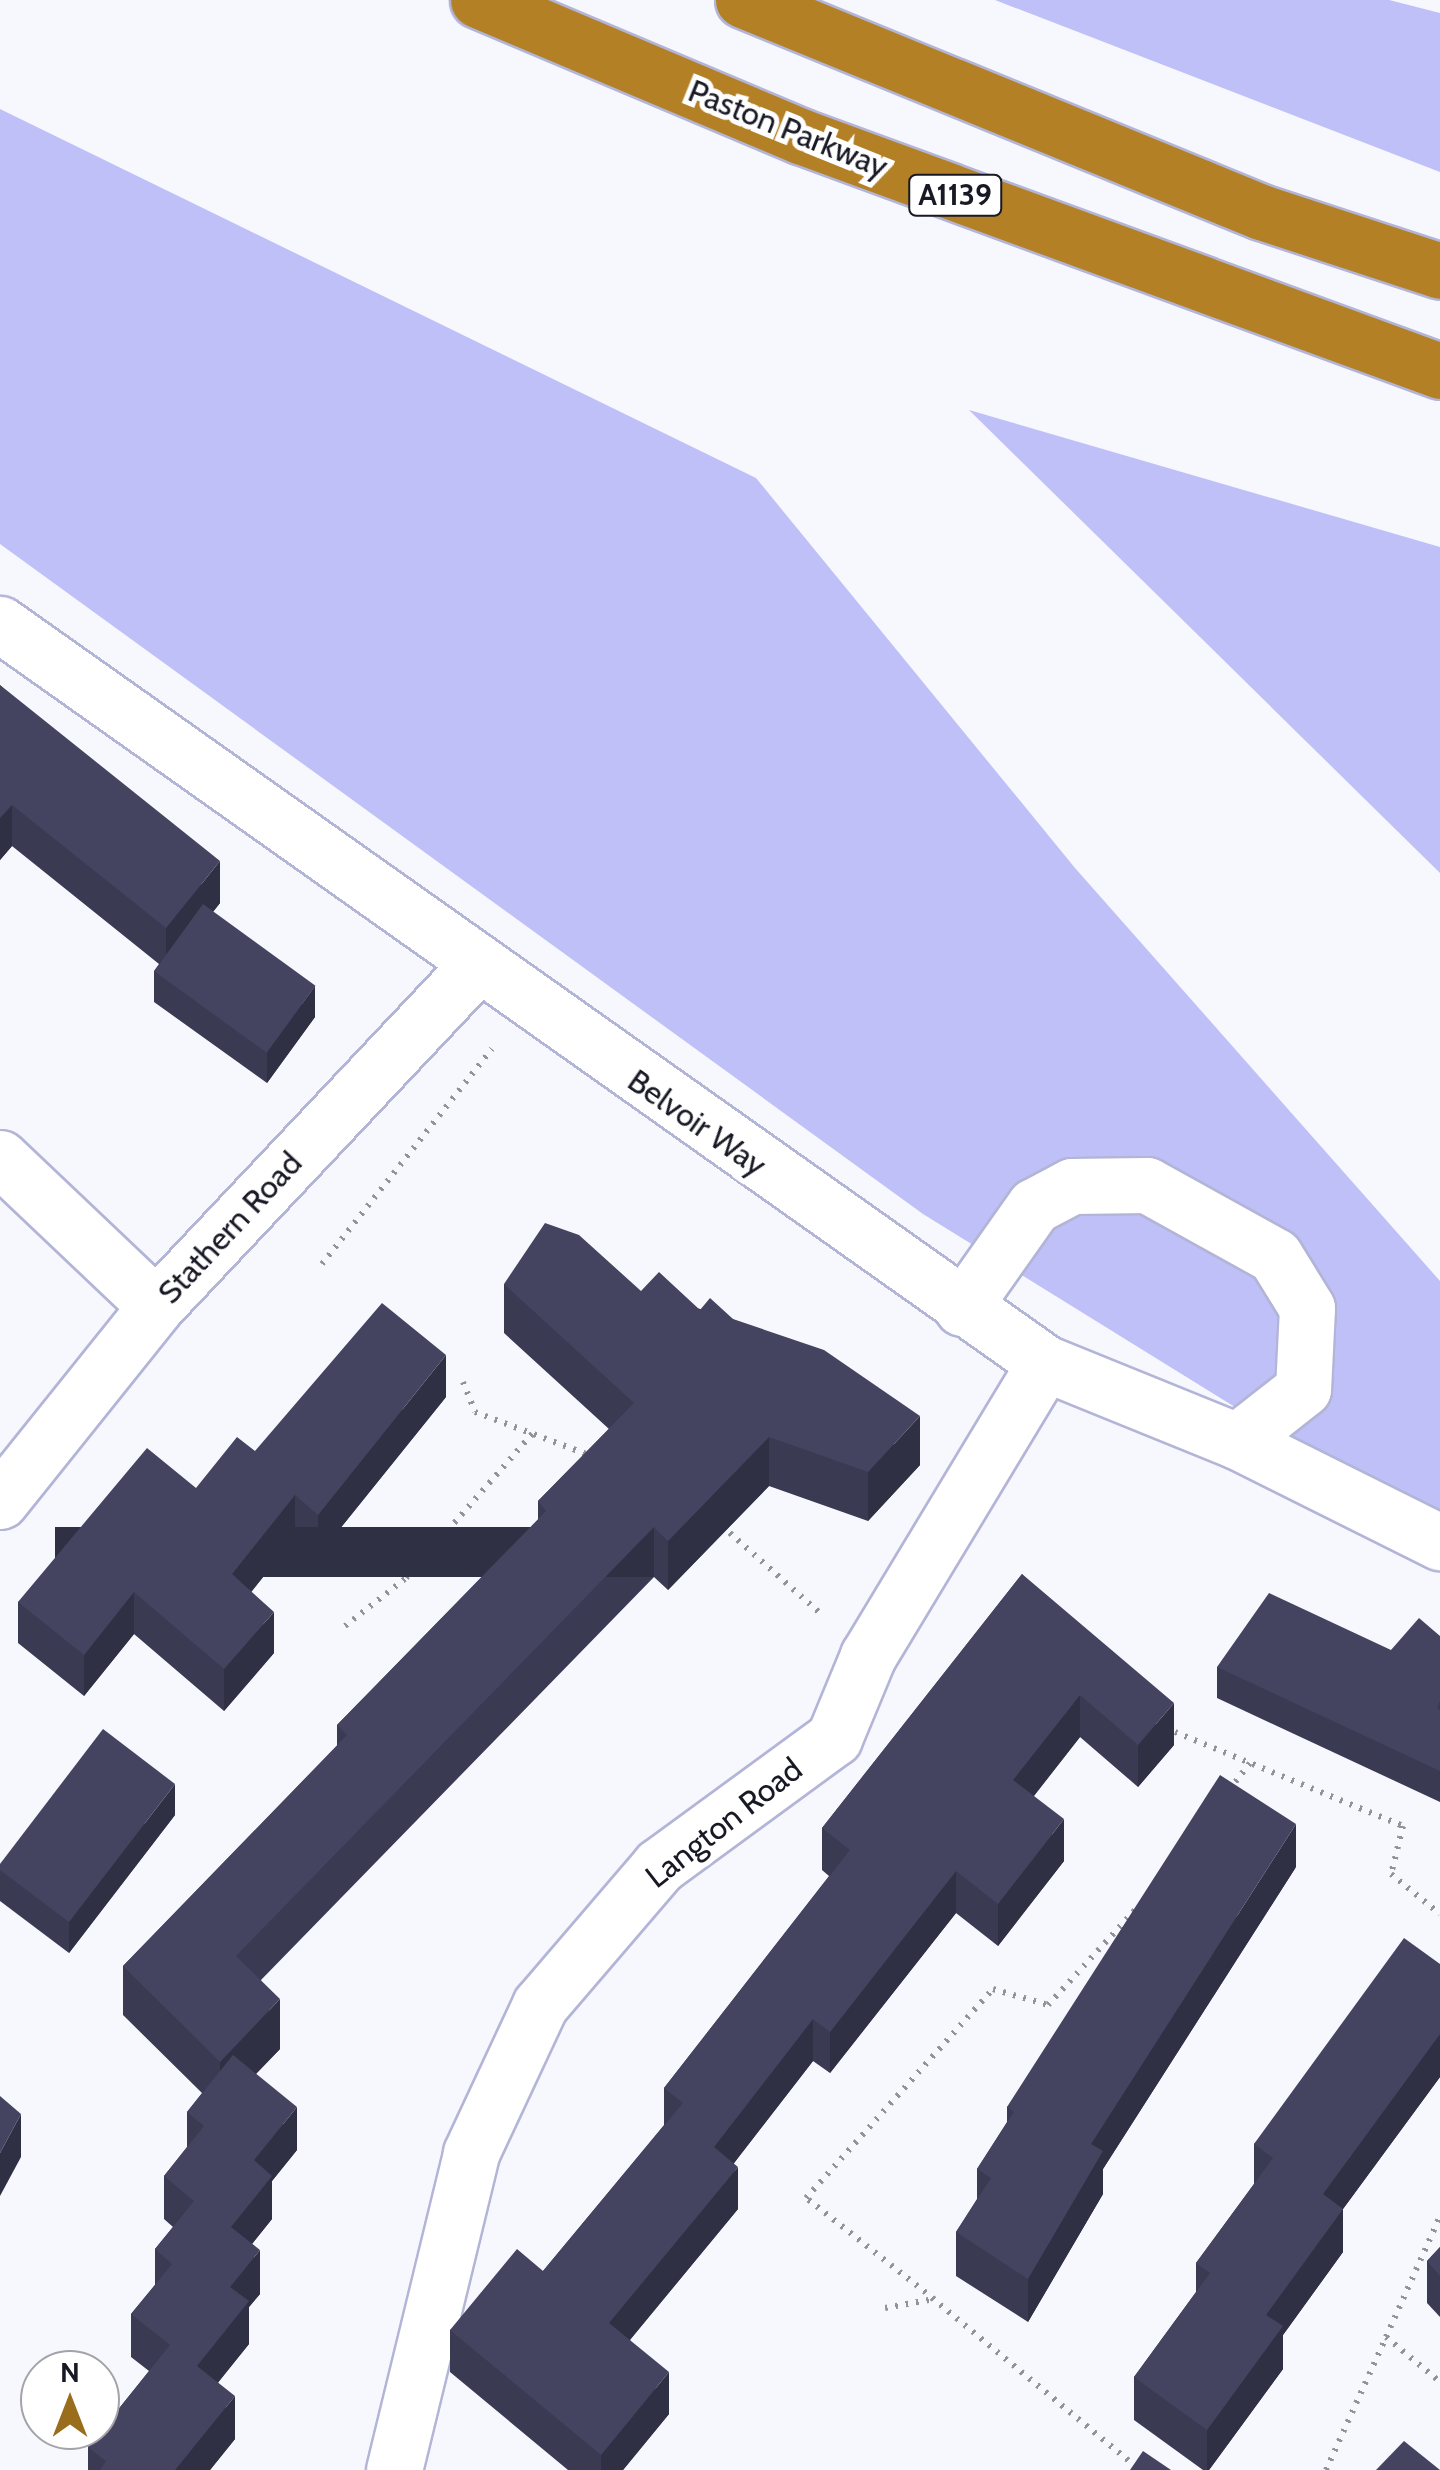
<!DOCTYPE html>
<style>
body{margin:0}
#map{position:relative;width:1440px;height:2470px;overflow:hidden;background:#f7f7fe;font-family:Cabin,sans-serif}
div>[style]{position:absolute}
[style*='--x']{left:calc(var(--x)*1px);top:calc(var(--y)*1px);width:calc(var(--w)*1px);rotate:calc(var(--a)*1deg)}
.green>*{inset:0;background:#bfc0f8}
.path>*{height:6px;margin-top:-3px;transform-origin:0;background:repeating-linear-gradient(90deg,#92929b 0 2.5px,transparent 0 10.5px)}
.roads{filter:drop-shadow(2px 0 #b3b5d7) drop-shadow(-2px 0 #b3b5d7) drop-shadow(0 2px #b3b5d7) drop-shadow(0 -2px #b3b5d7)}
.street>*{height:55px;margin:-27.5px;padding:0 27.5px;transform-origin:27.5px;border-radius:27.5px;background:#fff}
.secondary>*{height:55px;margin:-27.5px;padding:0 27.5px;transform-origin:27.5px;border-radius:27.5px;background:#fff}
.highway>*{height:55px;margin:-27.5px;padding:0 27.5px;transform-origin:27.5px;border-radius:27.5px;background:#b38026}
.wall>*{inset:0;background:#3a3a53}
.shaded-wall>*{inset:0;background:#303044;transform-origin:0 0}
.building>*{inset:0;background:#444461;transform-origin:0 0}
span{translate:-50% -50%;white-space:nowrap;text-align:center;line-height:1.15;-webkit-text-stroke:10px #fff;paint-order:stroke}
.shield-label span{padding:2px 8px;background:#fff;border:2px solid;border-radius:8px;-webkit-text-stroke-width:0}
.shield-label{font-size:30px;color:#191925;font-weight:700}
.street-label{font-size:32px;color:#191925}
.north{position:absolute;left:20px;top:2350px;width:100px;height:100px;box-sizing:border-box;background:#fff;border:2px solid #a3a3a8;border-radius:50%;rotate:0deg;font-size:28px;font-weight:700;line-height:40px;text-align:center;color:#191925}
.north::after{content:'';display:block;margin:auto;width:35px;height:45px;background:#996d1c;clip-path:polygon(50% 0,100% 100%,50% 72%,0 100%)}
</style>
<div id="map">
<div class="green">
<i style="clip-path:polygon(995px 0,1389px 0,1440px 13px,1440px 172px)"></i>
<i style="clip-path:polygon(0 109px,756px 478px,1075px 868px,1440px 1281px,1440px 1510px,1306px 1451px,923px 1214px,0 544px)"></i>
<i style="clip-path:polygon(969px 410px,1440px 547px,1440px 873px)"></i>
</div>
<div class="path">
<i style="--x:322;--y:1264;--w:274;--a:-51.7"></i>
<i style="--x:463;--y:1382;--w:32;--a:68"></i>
<i style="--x:475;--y:1412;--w:122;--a:20.7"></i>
<i style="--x:722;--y:1526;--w:132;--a:41.6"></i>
<i style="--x:345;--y:1626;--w:78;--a:-38.2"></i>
<i style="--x:406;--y:1578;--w:193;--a:-48.8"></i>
<i style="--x:1175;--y:1732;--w:247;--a:22.4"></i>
<i style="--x:1403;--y:1826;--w:49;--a:104"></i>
<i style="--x:1391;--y:1874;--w:63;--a:39.2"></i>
<i style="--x:1229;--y:1790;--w:34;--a:-52"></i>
<i style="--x:932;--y:2298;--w:270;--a:39.6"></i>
<i style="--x:885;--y:2308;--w:50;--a:-10.4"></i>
<i style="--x:934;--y:2299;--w:163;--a:-141.7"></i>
<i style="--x:806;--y:2198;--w:280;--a:-48.2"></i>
<i style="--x:993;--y:1989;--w:57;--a:16.2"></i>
<i style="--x:1048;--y:2005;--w:129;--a:-47.5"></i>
<i style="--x:1386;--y:2337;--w:133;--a:-65.9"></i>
<i style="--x:1326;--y:2470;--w:146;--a:-65.7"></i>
<i style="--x:1386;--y:2337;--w:70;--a:39.8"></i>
</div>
<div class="roads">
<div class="street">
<i style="--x:0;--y:1158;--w:215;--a:43.5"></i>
<i style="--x:962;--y:1308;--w:125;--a:-54.8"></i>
<i style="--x:1034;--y:1206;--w:43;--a:-27.8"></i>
<i style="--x:1072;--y:1186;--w:75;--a:-0.8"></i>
<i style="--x:1147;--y:1185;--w:146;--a:29"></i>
<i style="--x:1275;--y:1256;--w:61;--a:58.4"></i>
<i style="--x:1307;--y:1308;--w:81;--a:92.8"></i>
<i style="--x:1303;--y:1389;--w:84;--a:141.8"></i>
<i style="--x:0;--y:1501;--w:250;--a:-51.3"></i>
<i style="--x:156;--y:1306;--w:465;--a:-46.7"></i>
<i style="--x:394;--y:2470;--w:326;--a:-76.3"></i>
<i style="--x:471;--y:2153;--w:163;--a:-65"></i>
<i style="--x:540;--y:2005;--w:183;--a:-49.4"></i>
<i style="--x:659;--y:1866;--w:217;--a:-36.2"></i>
<i style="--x:834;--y:1738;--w:89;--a:-67.5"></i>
<i style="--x:868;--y:1656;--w:342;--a:-58.9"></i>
</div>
<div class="secondary">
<i style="--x:0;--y:624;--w:1280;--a:35.27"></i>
<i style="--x:1045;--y:1363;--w:207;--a:22.1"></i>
<i style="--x:1237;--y:1441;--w:227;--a:26.5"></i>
</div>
<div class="highway">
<i style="--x:478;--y:0;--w:350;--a:22.9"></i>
<i style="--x:800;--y:136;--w:682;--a:20.16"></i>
<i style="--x:743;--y:0;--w:560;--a:22.26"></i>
<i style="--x:1261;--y:212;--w:188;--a:18.2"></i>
</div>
</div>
<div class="wall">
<i style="clip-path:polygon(0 685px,220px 903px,213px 912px,315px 1017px,267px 1083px,154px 1002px,154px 971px,159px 964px,12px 846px,0 860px)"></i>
<i style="clip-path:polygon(504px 1284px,641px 1291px,733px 1319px,920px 1465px,868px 1521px,769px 1486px,668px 1590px,654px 1577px,261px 1980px,280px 2049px,256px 2074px,297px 2150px,272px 2181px,272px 2219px,252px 2244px,260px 2294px,249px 2307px,249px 2344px,218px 2382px,235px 2439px,210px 2470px,88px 2470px,88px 2447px,149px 2371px,131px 2357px,131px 2314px,155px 2285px,155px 2249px,173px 2227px,164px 2219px,164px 2176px,187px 2147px,187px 2112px,202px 2093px,123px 2015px,123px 1966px,337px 1746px,337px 1725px,538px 1520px,538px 1501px,609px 1429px,504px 1333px)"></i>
<i style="clip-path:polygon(446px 1397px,318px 1556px,295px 1537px,251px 1592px,274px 1653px,224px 1711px,134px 1634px,84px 1696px,18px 1643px,18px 1602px,255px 1451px)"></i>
<i style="clip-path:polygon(1022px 1574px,1174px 1745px,1138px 1787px,1080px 1737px,1034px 1796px,1064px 1861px,998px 1946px,956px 1913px,830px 2073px,813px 2061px,734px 2163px,738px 2209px,630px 2340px,669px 2414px,623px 2470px,568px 2470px,450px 2372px,450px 2330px,543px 2271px,664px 2125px,664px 2088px,829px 1876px,822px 1870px,822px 1828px)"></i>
<i style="clip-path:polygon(1440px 1636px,1440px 1802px,1217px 1698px,1217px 1667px,1391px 1650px)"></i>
<i style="clip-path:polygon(175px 1815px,69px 1953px,0 1901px,0 1864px)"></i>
<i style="clip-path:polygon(1296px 1867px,1103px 2169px,1103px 2194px,1028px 2322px,956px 2276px,956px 2232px,977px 2199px,977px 2169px,1007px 2122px,1007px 2107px)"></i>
<i style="clip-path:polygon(1440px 1964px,1440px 2077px,1343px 2209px,1343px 2252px,1283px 2335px,1283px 2369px,1209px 2470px,1203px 2470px,1134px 2420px,1134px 2377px,1196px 2292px,1196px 2263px,1254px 2184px,1254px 2144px)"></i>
<i style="clip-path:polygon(1440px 2247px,1440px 2317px,1427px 2303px,1427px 2261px)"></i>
</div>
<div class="shaded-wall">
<i style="clip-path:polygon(12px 805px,12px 846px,0 860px,0 818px)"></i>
<i style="clip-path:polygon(220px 861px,220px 903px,166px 969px,166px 928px)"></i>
<i style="clip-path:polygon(315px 986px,315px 1017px,267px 1083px,267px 1052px)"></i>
<i style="clip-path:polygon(446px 1355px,446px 1397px,318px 1556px,318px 1515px)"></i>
<i style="clip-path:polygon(920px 1416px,920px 1465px,868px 1521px,868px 1472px)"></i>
<i style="clip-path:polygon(769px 1437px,769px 1486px,668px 1590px,668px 1541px)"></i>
<i style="clip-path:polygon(295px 1495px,295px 1537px,232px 1616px,232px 1574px)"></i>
<i style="left:654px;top:1527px;width:50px;height:599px;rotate:90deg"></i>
<i style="clip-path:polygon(134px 1592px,134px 1634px,84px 1696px,84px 1655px)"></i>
<i style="clip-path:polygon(274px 1612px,274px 1653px,224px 1711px,224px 1669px)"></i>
<i style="clip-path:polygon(1080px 1695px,1080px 1737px,1013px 1822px,1013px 1780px)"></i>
<i style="clip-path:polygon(1174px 1703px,1174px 1745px,1138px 1787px,1138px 1745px)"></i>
<i style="clip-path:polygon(175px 1784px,175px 1815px,69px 1953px,69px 1922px)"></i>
<i style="clip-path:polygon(1064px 1819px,1064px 1861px,998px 1946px,998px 1904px)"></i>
<i style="clip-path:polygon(1296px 1824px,1296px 1867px,1103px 2169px,1103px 2194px,1028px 2322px,1028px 2279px,1091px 2144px)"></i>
<i style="clip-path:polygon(956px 1871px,956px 1913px,830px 2073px,830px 2032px)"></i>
<i style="clip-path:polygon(280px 1999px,280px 2049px,220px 2111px,220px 2062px)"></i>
<i style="clip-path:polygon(813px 2019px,813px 2061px,714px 2189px,714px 2147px)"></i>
<i style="clip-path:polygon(1440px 2034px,1440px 2077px,1343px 2209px,1343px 2252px,1283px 2335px,1283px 2369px,1209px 2470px,1207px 2470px,1207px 2430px,1266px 2315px,1323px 2194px)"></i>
<i style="clip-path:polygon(297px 2107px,297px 2150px,272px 2181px,272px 2219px,231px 2270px,231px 2227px,254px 2160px)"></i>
<i style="clip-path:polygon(21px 2114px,21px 2157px,0 2196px,0 2153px)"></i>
<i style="clip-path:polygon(738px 2167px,738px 2209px,609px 2365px,609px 2323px)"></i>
<i style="clip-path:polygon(260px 2250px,260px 2294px,249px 2307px,249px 2344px,197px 2409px,197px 2366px,230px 2287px)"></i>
<i style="clip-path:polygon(669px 2372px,669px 2414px,623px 2470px,601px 2470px,601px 2455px)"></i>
<i style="clip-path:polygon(235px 2396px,235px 2439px,210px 2470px,175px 2470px)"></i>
</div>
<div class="building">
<i style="clip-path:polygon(0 685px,220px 861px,166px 928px,12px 805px,0 818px)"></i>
<i style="left:203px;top:904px;width:139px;height:83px;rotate:36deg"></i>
<i style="clip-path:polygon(545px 1223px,579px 1235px,641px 1291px,659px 1272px,700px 1310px,710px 1298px,733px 1319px,824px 1350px,920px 1416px,868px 1472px,769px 1437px,668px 1541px,654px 1527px,236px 1956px,280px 1999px,220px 2062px,123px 1966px,347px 1735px,337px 1725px,546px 1511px,538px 1501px,634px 1403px,504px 1284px)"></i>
<i style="clip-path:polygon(382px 1303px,446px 1355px,318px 1515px,295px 1495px,232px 1574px,274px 1612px,224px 1669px,134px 1592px,84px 1655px,18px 1602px,147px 1448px,196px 1488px,237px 1437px,255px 1451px)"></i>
<i style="clip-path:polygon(1022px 1574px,1174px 1703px,1138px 1745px,1080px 1695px,1013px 1780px,1064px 1819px,998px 1904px,956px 1871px,830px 2032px,813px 2019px,714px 2147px,738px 2167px,609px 2323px,669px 2372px,601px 2455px,450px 2330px,517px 2249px,543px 2271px,683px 2103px,664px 2088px,850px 1850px,822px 1828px)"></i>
<i style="clip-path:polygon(1269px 1593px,1391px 1650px,1419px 1618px,1440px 1636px,1440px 1701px,1437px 1708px,1440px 1710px,1440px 1771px,1217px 1667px)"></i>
<i style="clip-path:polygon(103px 1729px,175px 1784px,69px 1922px,0 1870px,0 1864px)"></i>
<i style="clip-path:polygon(1220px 1775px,1296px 1824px,1091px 2144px,1103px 2151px,1028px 2279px,956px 2232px,991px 2178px,977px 2169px,1014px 2112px,1007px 2107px)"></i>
<i style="clip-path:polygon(1404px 1938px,1440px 1964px,1440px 2034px,1323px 2194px,1343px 2209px,1266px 2315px,1283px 2326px,1207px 2430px,1134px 2377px,1210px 2273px,1196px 2263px,1273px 2158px,1254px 2144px)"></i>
<i style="clip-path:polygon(233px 2055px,297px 2107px,254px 2160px,272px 2176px,231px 2227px,260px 2250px,230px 2287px,249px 2301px,197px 2366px,235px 2396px,175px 2470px,100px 2470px,106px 2461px,88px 2447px,170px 2345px,131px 2314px,172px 2264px,155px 2249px,194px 2201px,164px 2176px,204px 2126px,187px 2112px)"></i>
<i style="clip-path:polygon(0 2096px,21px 2114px,0 2153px)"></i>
<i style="clip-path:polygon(1440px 2247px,1440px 2276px,1427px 2261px)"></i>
<i style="clip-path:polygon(1404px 2441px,1440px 2470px,1376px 2470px)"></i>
<i style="clip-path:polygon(1143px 2451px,1171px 2470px,1130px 2470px)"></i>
</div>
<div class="shield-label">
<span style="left:955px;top:195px">A1139</span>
</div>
<div class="street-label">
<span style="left:788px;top:129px;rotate:22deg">Paston Parkway</span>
<span style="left:697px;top:1123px;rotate:35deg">Belvoir Way</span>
<span style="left:230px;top:1228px;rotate:-47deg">Stathern Road</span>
<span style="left:724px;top:1823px;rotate:-38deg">Langton Road</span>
</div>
<div class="north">N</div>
</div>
